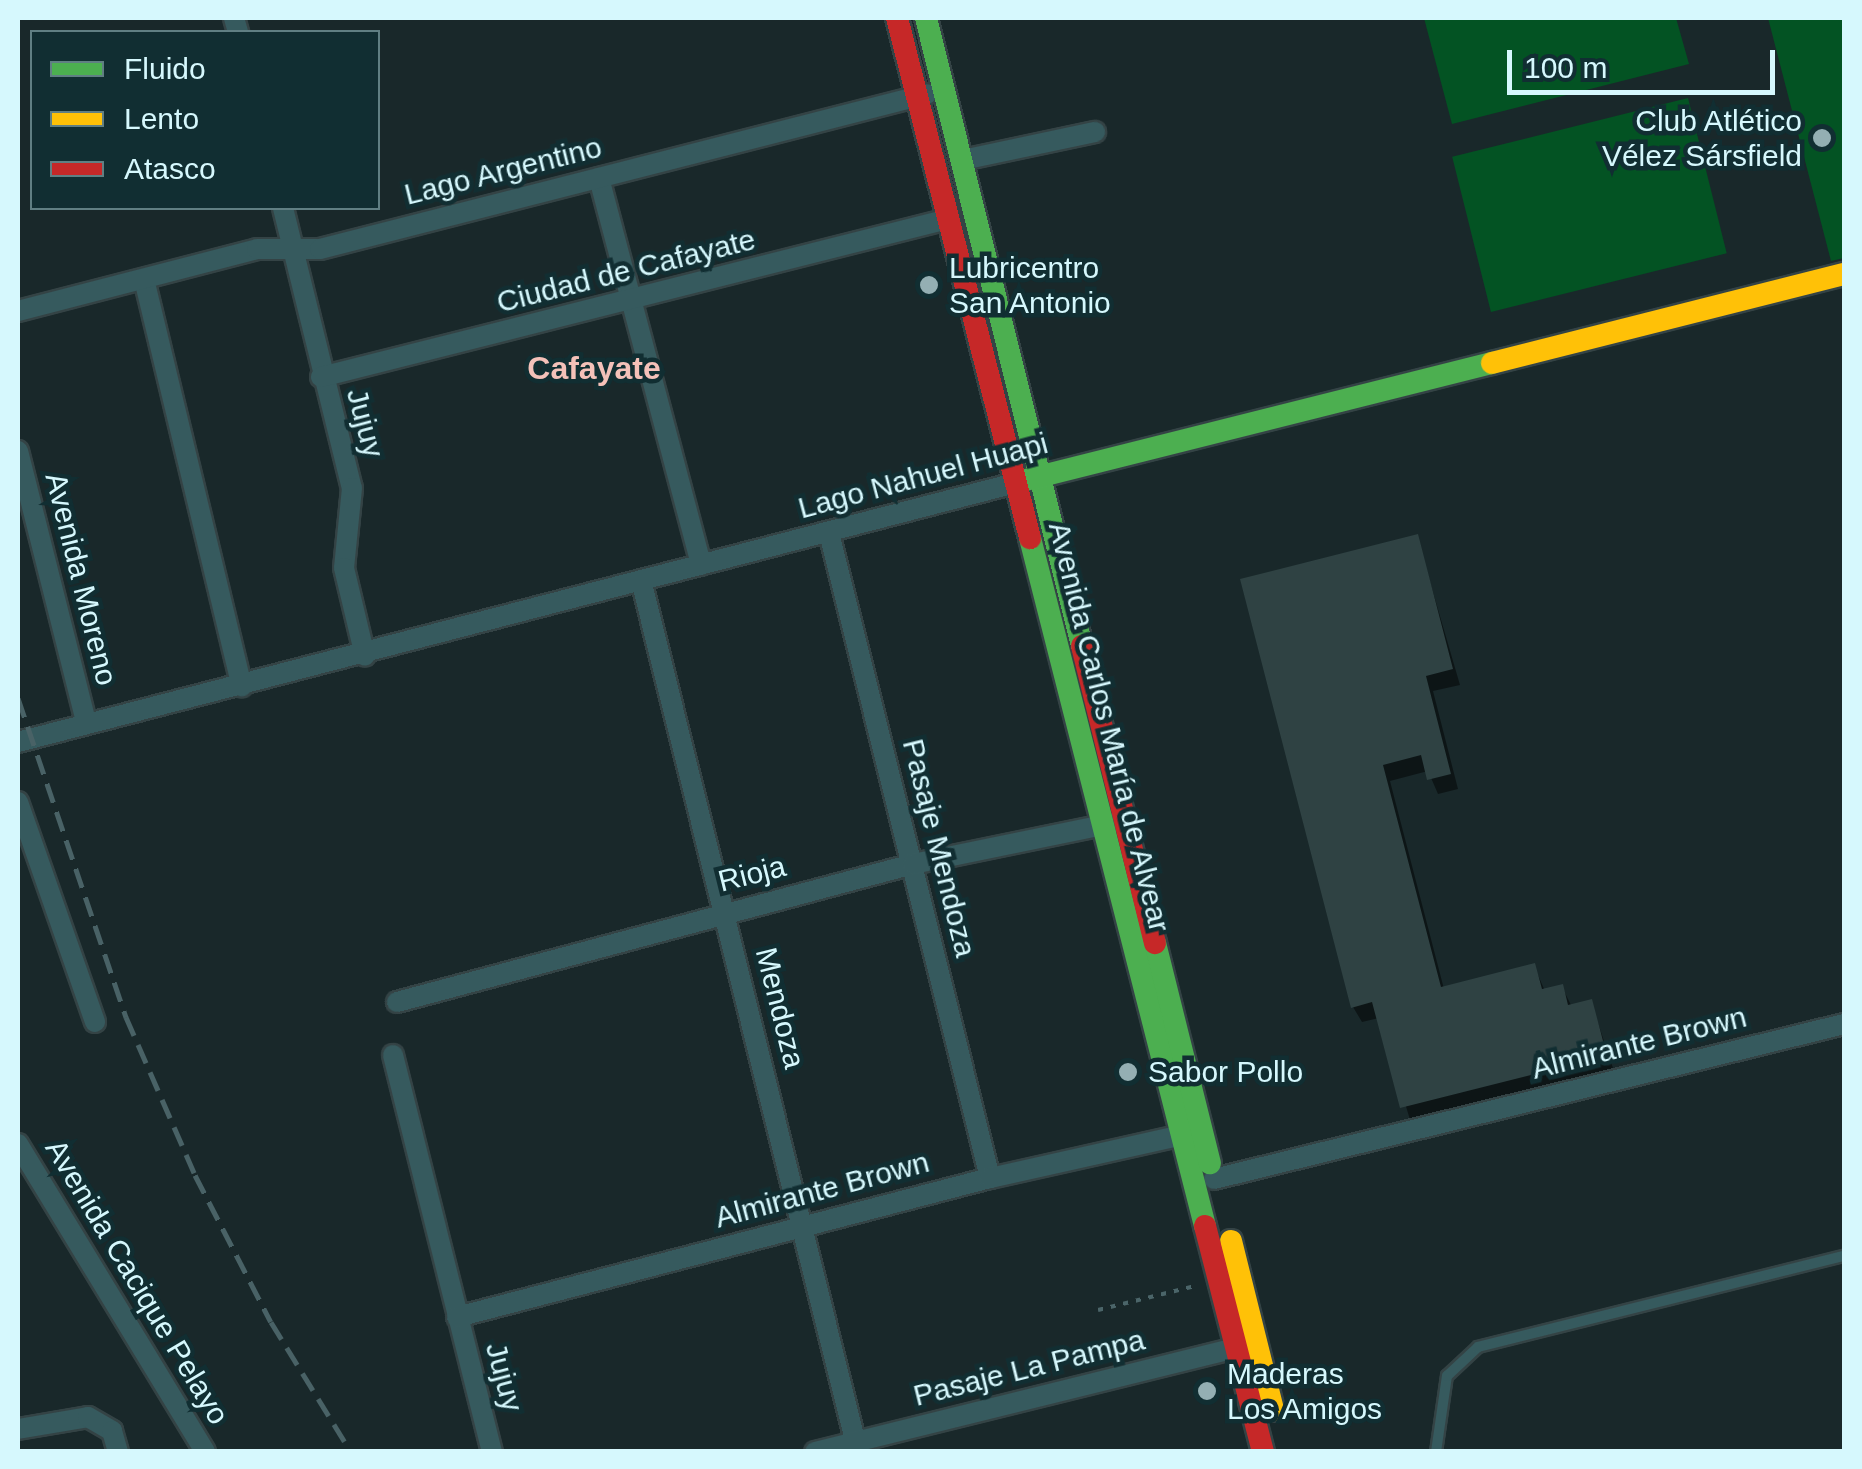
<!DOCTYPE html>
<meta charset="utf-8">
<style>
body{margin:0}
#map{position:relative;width:1862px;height:1469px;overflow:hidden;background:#19282a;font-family:Helvetica,sans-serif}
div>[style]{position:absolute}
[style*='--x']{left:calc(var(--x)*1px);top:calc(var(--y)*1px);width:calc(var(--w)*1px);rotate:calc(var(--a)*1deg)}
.green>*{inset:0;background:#035323;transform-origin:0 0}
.shadow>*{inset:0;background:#0007}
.building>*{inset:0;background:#2f4243}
.path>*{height:4px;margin-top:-2px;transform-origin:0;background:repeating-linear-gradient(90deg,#4b6569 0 5px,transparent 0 13px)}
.roads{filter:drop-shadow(2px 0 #344345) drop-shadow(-2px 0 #344345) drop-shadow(0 2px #344345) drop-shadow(0 -2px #344345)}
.lane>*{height:10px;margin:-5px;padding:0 5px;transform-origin:5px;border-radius:5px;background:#365a5e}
.street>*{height:20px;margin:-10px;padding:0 10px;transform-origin:10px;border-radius:10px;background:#365a5e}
.fast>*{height:22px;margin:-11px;padding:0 11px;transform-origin:11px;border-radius:11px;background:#4caf50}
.slow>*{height:22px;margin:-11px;padding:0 11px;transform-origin:11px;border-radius:11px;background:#ffc107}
.jam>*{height:22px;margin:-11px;padding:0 11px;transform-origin:11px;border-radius:11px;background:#c62828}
.rail>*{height:5px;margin-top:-2.5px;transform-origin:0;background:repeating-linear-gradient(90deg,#496266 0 20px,transparent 0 30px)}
.dots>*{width:28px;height:28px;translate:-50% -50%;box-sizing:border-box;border:5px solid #112e32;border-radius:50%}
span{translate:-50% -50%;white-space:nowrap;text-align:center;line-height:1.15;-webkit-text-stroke:9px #112e32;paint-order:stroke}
.poi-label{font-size:30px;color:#d6f8fd}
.right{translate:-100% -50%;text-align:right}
.left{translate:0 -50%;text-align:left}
.street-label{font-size:30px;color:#d6f8fd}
.neighbourhood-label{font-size:32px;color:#f4c1b9;font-weight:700}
.frame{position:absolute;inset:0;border:20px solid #d6f8fd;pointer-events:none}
.legend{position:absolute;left:30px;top:30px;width:350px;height:180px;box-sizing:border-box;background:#112e32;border:2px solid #607f83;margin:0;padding:12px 18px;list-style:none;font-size:30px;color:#d6f8fd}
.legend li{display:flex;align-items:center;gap:20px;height:50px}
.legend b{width:50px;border:2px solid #607f83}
.scale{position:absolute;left:1507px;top:50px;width:268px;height:45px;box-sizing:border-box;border:5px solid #d6f8fd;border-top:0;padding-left:12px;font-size:30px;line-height:35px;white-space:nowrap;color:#d6f8fd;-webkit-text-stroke:8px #112e32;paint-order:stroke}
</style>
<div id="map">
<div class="green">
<i style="clip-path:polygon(1424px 18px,1676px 18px,1689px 64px,1452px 124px)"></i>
<i style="clip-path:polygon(1768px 18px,1844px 18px,1844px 258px,1831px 261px)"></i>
<i style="left:1688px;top:98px;width:160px;height:243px;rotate:76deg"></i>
</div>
<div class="shadow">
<i style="clip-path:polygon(1417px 537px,1460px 685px,1433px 691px,1458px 789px,1438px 794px,1428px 771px,1390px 781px,1444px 989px,1534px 966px,1545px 991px,1562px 987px,1572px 1007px,1591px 1002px,1614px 1071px,1411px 1123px,1379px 1018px,1362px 1022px,1353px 1007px,1243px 581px)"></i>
</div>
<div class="building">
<i style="clip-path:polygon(1418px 534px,1453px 669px,1426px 676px,1451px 774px,1427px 780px,1421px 755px,1383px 765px,1441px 987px,1535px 963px,1542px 989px,1563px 984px,1568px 1005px,1592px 999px,1607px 1056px,1400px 1108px,1372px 1002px,1351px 1008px,1240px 579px)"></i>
</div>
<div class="path">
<i style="--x:1098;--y:1310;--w:100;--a:-13.9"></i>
</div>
<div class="roads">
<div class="lane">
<i style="--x:1436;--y:1452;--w:77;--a:-81.8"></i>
<i style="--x:1447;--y:1376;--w:42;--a:-43.1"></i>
<i style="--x:1478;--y:1347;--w:377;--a:-14"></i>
</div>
<div class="street">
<i style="--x:234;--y:18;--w:15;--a:74"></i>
<i style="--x:963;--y:160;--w:135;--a:-12"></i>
<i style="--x:599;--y:178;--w:400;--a:75.2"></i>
<i style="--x:283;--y:208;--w:288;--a:76.2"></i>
<i style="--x:352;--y:488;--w:80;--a:95.7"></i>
<i style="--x:344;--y:568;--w:90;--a:76.6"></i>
<i style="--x:144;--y:279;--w:419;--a:76.5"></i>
<i style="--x:18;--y:311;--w:247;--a:-14.5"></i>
<i style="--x:257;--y:249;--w:63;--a:0"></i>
<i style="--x:320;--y:249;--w:626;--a:-14.32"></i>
<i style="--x:321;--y:377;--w:642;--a:-14.14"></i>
<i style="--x:18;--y:451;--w:279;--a:75.9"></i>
<i style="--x:829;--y:533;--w:665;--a:75.98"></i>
<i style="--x:641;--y:580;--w:899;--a:76.03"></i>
<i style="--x:18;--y:742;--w:1030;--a:-14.56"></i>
<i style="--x:18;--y:802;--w:233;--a:70.7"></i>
<i style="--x:397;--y:1002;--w:534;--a:-14.97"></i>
<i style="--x:913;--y:864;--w:204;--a:-11.6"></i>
<i style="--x:393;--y:1055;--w:409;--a:76"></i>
<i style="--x:18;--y:1144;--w:360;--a:58.7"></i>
<i style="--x:1214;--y:1179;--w:649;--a:-13.82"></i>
<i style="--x:457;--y:1317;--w:551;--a:-14.62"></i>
<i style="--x:990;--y:1178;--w:206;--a:-12.6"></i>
<i style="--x:18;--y:1429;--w:71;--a:-9.7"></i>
<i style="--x:88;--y:1417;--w:28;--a:30"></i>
<i style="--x:112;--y:1431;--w:22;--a:74"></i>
<i style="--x:815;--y:1452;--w:444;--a:-13.9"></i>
</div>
<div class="fast">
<i style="--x:926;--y:18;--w:647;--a:76.05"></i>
<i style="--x:1022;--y:481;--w:485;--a:-14.1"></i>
<i style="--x:1030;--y:538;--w:710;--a:75.73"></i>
<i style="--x:1155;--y:943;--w:227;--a:76"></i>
</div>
<div class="slow">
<i style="--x:1492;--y:363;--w:363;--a:-14.2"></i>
<i style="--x:1231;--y:1241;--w:174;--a:76"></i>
</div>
<div class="jam">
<i style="--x:897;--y:18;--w:537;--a:75.65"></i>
<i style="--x:1082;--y:646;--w:306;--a:76.2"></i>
<i style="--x:1205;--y:1226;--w:233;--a:75.6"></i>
</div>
</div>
<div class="rail">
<i style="--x:18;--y:698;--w:337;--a:71.3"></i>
<i style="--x:126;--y:1017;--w:172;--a:66.4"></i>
<i style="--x:195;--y:1175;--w:165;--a:62.7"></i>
<i style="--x:271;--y:1322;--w:153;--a:58.4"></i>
</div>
<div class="dots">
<i style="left:1822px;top:138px;background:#94afb3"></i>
<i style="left:929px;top:285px;background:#94afb3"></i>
<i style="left:1128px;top:1072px;background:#94afb3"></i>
<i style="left:1207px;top:1391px;background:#94afb3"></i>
</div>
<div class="poi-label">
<span class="right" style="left:1802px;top:138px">Club Atlético<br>Vélez Sársfield</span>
<span class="left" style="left:949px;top:285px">Lubricentro<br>San Antonio</span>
<span class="left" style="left:1148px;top:1072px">Sabor Pollo</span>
<span class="left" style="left:1227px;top:1391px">Maderas<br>Los Amigos</span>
</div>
<div class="street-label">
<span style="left:503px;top:171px;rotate:-14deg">Lago Argentino</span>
<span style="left:626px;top:271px;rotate:-14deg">Ciudad de Cafayate</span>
<span style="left:365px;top:423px;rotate:75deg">Jujuy</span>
<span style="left:923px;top:476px;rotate:-15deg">Lago Nahuel Huapi</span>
<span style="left:81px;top:579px;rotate:76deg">Avenida Moreno</span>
<span style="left:1109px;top:727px;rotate:76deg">Avenida Carlos María de Alvear</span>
<span style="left:939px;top:848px;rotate:76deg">Pasaje Mendoza</span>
<span style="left:752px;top:874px;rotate:-14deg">Rioja</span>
<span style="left:780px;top:1008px;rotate:76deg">Mendoza</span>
<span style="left:1639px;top:1043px;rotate:-14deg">Almirante Brown</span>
<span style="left:822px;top:1190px;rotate:-15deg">Almirante Brown</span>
<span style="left:137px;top:1282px;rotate:59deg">Avenida Cacique Pelayo</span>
<span style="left:1029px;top:1368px;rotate:-14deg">Pasaje La Pampa</span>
<span style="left:504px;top:1377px;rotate:75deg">Jujuy</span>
</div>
<div class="neighbourhood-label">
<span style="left:594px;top:368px">Cafayate</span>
</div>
<div class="frame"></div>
<ul class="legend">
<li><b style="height:12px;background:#4caf50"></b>Fluido</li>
<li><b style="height:12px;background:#ffc107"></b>Lento</li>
<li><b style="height:12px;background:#c62828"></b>Atasco</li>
</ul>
<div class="scale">100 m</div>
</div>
